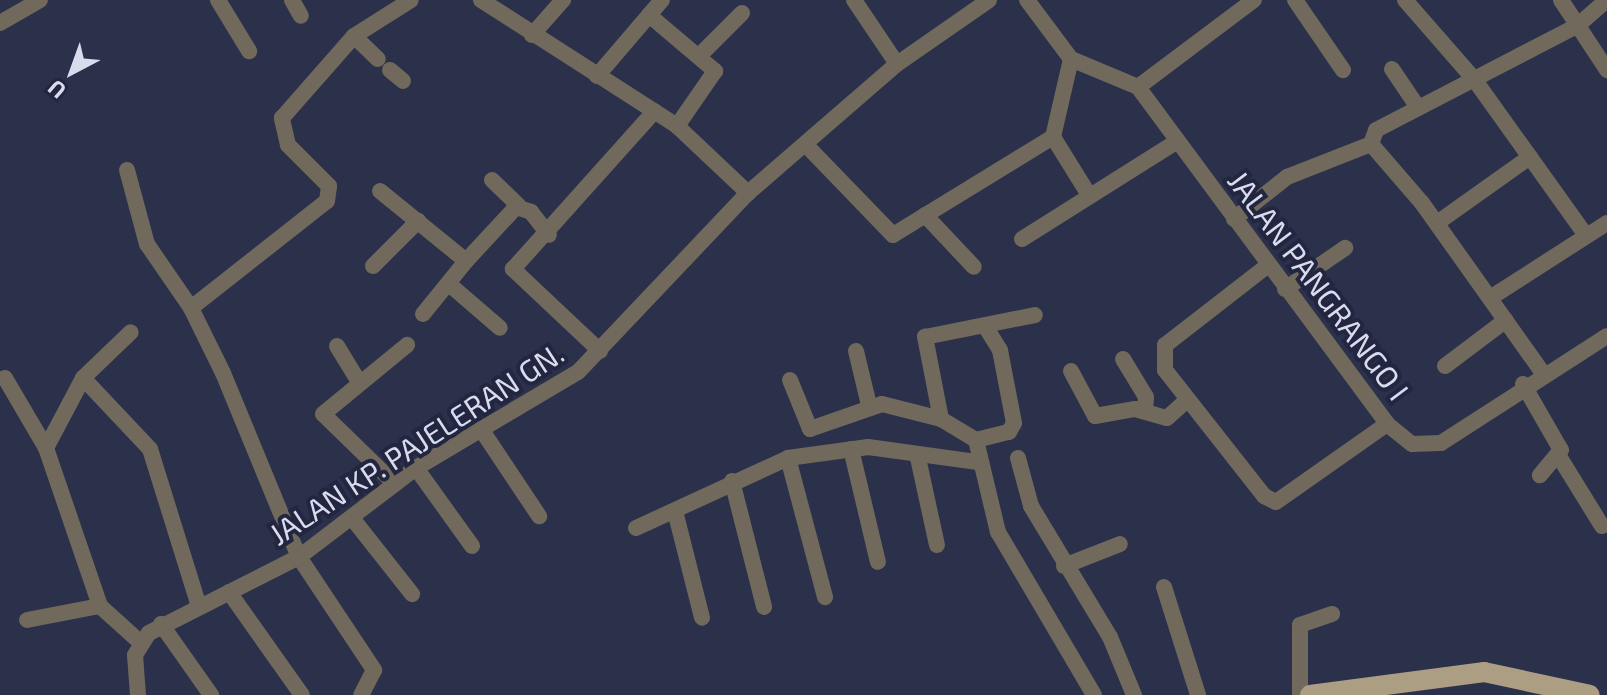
<!DOCTYPE html>
<style>
body{margin:0}
#map{position:relative;width:1607px;height:695px;overflow:hidden;background:#2b304b;font-family:"Exo 2",sans-serif}
div>[style]{position:absolute}
[style*='--x']{left:calc(var(--x)*1px);top:calc(var(--y)*1px);width:calc(var(--w)*1px);rotate:calc(var(--a)*1deg)}
.minor>*{height:16px;margin:-8px;padding:0 8px;transform-origin:8px;border-radius:8px;background:#70695c}
.major>*{height:20px;margin:-10px;padding:0 10px;transform-origin:10px;border-radius:10px;background:#ac9e83}
span{translate:-50% -50%;white-space:nowrap;text-align:center;line-height:1.15;-webkit-text-stroke:8px #222640;paint-order:stroke}
.street-label{font-size:30px;color:#d8dced}
.north{position:absolute;left:32px;top:32px;width:80px;height:80px;-webkit-text-stroke:6px #222640;paint-order:stroke;rotate:221deg;font-size:22px;font-weight:700;line-height:32px;text-align:center;color:#d8dced}
.north::after{content:'';display:block;margin:auto;width:28px;height:36px;background:#d8dced;clip-path:polygon(50% 0,100% 100%,50% 72%,0 100%)}
</style>
<div id="map">
<div class="minor">
<i style="--x:218;--y:0;--w:60;--a:58.7"></i>
<i style="--x:292;--y:0;--w:18;--a:61"></i>
<i style="--x:481;--y:0;--w:233;--a:32.7"></i>
<i style="--x:677;--y:126;--w:98;--a:43.3"></i>
<i style="--x:854;--y:0;--w:77;--a:56.1"></i>
<i style="--x:1027;--y:0;--w:74;--a:53.3"></i>
<i style="--x:1071;--y:59;--w:73;--a:22.7"></i>
<i style="--x:1138;--y:87;--w:419;--a:53.5"></i>
<i style="--x:1387;--y:424;--w:32;--a:39"></i>
<i style="--x:1412;--y:444;--w:29;--a:-2"></i>
<i style="--x:1441;--y:443;--w:197;--a:-32.8"></i>
<i style="--x:1295;--y:0;--w:85;--a:55.6"></i>
<i style="--x:1405;--y:0;--w:105;--a:48.9"></i>
<i style="--x:1474;--y:79;--w:191;--a:54.4"></i>
<i style="--x:1561;--y:0;--w:84;--a:56.7"></i>
<i style="--x:649;--y:15;--w:87;--a:40.3"></i>
<i style="--x:715;--y:71;--w:67;--a:124.6"></i>
<i style="--x:0;--y:23;--w:46;--a:-29.9"></i>
<i style="--x:532;--y:35;--w:47;--a:-48.5"></i>
<i style="--x:354;--y:36;--w:33;--a:44"></i>
<i style="--x:701;--y:54;--w:58;--a:-45"></i>
<i style="--x:1392;--y:69;--w:45;--a:56"></i>
<i style="--x:390;--y:70;--w:17;--a:40"></i>
<i style="--x:597;--y:76;--w:100;--a:-49.5"></i>
<i style="--x:1138;--y:87;--w:145;--a:-36.9"></i>
<i style="--x:1053;--y:137;--w:68;--a:58.2"></i>
<i style="--x:1371;--y:144;--w:78;--a:49.2"></i>
<i style="--x:1422;--y:203;--w:209;--a:54.6"></i>
<i style="--x:1371;--y:144;--w:15;--a:-70"></i>
<i style="--x:1376;--y:130;--w:226;--a:-27.4"></i>
<i style="--x:1577;--y:26;--w:40;--a:-41"></i>
<i style="--x:806;--y:145;--w:125;--a:46"></i>
<i style="--x:893;--y:235;--w:188;--a:-31.5"></i>
<i style="--x:1053;--y:137;--w:80;--a:-77"></i>
<i style="--x:127;--y:170;--w:77;--a:74.9"></i>
<i style="--x:147;--y:244;--w:78;--a:55.5"></i>
<i style="--x:191;--y:308;--w:72;--a:63.8"></i>
<i style="--x:223;--y:373;--w:199;--a:67.6"></i>
<i style="--x:299;--y:557;--w:136;--a:56.4"></i>
<i style="--x:374;--y:670;--w:28;--a:117"></i>
<i style="--x:492;--y:180;--w:37;--a:44"></i>
<i style="--x:380;--y:191;--w:111;--a:39.1"></i>
<i style="--x:466;--y:261;--w:74;--a:-47.2"></i>
<i style="--x:516;--y:207;--w:16;--a:18"></i>
<i style="--x:531;--y:212;--w:29;--a:52"></i>
<i style="--x:925;--y:215;--w:71;--a:46.7"></i>
<i style="--x:1234;--y:219;--w:68;--a:-38.4"></i>
<i style="--x:1287;--y:177;--w:90;--a:-21.4"></i>
<i style="--x:1437;--y:223;--w:114;--a:-35.4"></i>
<i style="--x:1022;--y:239;--w:182;--a:-32.2"></i>
<i style="--x:373;--y:266;--w:64;--a:-45"></i>
<i style="--x:1267;--y:266;--w:129;--a:142.2"></i>
<i style="--x:1165;--y:345;--w:25;--a:90"></i>
<i style="--x:1165;--y:370;--w:160;--a:51.8"></i>
<i style="--x:1264;--y:496;--w:13;--a:27"></i>
<i style="--x:1276;--y:502;--w:136;--a:-35.1"></i>
<i style="--x:449;--y:284;--w:67;--a:40.8"></i>
<i style="--x:1285;--y:289;--w:73;--a:-34.3"></i>
<i style="--x:1490;--y:298;--w:139;--a:-32.7"></i>
<i style="--x:191;--y:308;--w:173;--a:-38.2"></i>
<i style="--x:327;--y:201;--w:15;--a:-82"></i>
<i style="--x:329;--y:186;--w:58;--a:-135"></i>
<i style="--x:288;--y:145;--w:28;--a:-103"></i>
<i style="--x:282;--y:118;--w:109;--a:-48.7"></i>
<i style="--x:354;--y:36;--w:67;--a:-32.3"></i>
<i style="--x:423;--y:314;--w:68;--a:-50.9"></i>
<i style="--x:337;--y:346;--w:42;--a:58.6"></i>
<i style="--x:600;--y:351;--w:120;--a:-136.7"></i>
<i style="--x:513;--y:269;--w:212;--a:-48.1"></i>
<i style="--x:856;--y:351;--w:56;--a:76.5"></i>
<i style="--x:1123;--y:359;--w:44;--a:58.8"></i>
<i style="--x:1146;--y:397;--w:14;--a:94"></i>
<i style="--x:1445;--y:366;--w:76;--a:-37"></i>
<i style="--x:1071;--y:371;--w:51;--a:61.9"></i>
<i style="--x:1095;--y:416;--w:41;--a:-9.9"></i>
<i style="--x:1135;--y:409;--w:33;--a:16"></i>
<i style="--x:1167;--y:418;--w:28;--a:-42"></i>
<i style="--x:5;--y:378;--w:81;--a:59.6"></i>
<i style="--x:46;--y:448;--w:167;--a:71.1"></i>
<i style="--x:100;--y:606;--w:55;--a:42.1"></i>
<i style="--x:83;--y:378;--w:98;--a:46.7"></i>
<i style="--x:150;--y:449;--w:164;--a:72.7"></i>
<i style="--x:790;--y:380;--w:53;--a:67.8"></i>
<i style="--x:810;--y:429;--w:76;--a:-19.1"></i>
<i style="--x:882;--y:404;--w:61;--a:14.3"></i>
<i style="--x:941;--y:419;--w:41;--a:31"></i>
<i style="--x:976;--y:440;--w:95;--a:76.6"></i>
<i style="--x:998;--y:532;--w:189;--a:59.5"></i>
<i style="--x:1523;--y:384;--w:76;--a:60.1"></i>
<i style="--x:1561;--y:450;--w:33;--a:130"></i>
<i style="--x:941;--y:419;--w:84;--a:-101"></i>
<i style="--x:925;--y:337;--w:112;--a:-11.3"></i>
<i style="--x:481;--y:429;--w:105;--a:56.3"></i>
<i style="--x:976;--y:440;--w:34;--a:-14"></i>
<i style="--x:1009;--y:432;--w:10;--a:-61"></i>
<i style="--x:1014;--y:423;--w:74;--a:-100.9"></i>
<i style="--x:1000;--y:350;--w:26;--a:-122"></i>
<i style="--x:46;--y:448;--w:79;--a:-62.1"></i>
<i style="--x:83;--y:378;--w:66;--a:-43.8"></i>
<i style="--x:851;--y:449;--w:116;--a:76.6"></i>
<i style="--x:788;--y:458;--w:144;--a:75.1"></i>
<i style="--x:918;--y:458;--w:89;--a:77.7"></i>
<i style="--x:1018;--y:458;--w:50;--a:74.8"></i>
<i style="--x:1031;--y:506;--w:153;--a:58.9"></i>
<i style="--x:1110;--y:637;--w:63;--a:67.5"></i>
<i style="--x:1560;--y:458;--w:80;--a:58.3"></i>
<i style="--x:416;--y:468;--w:96;--a:54.3"></i>
<i style="--x:732;--y:481;--w:130;--a:75.7"></i>
<i style="--x:395;--y:484;--w:100;--a:-135.8"></i>
<i style="--x:323;--y:414;--w:109;--a:-39.4"></i>
<i style="--x:675;--y:511;--w:110;--a:75.8"></i>
<i style="--x:352;--y:518;--w:97;--a:51.7"></i>
<i style="--x:636;--y:528;--w:167;--a:-24.7"></i>
<i style="--x:788;--y:458;--w:81;--a:-7.8"></i>
<i style="--x:868;--y:447;--w:111;--a:7.8"></i>
<i style="--x:1064;--y:566;--w:60;--a:-21.4"></i>
<i style="--x:1164;--y:587;--w:113;--a:72.5"></i>
<i style="--x:229;--y:592;--w:126;--a:54.7"></i>
<i style="--x:27;--y:620;--w:74;--a:-10.9"></i>
<i style="--x:161;--y:624;--w:87;--a:54.8"></i>
<i style="--x:138;--y:695;--w:40;--a:-94.3"></i>
<i style="--x:135;--y:655;--w:26;--a:-58"></i>
<i style="--x:149;--y:633;--w:168;--a:-26.9"></i>
<i style="--x:299;--y:557;--w:147;--a:-37.3"></i>
<i style="--x:416;--y:468;--w:188;--a:-30.7"></i>
<i style="--x:578;--y:372;--w:247;--a:-46.5"></i>
<i style="--x:748;--y:193;--w:197;--a:-40.9"></i>
<i style="--x:897;--y:64;--w:112;--a:-34.8"></i>
<i style="--x:1300;--y:695;--w:70;--a:-90"></i>
<i style="--x:1300;--y:625;--w:34;--a:-19"></i>
</div>
<div class="major">
<i style="--x:1310;--y:695;--w:176;--a:-7.5"></i>
<i style="--x:1484;--y:672;--w:108;--a:12.2"></i>
</div>
<div class="street-label">
<span style="left:1319px;top:285px;rotate:53deg">JALAN PANGRANGO I</span>
<span style="left:416px;top:443px;rotate:-33deg">JALAN KP. PAJELERAN GN.</span>
</div>
<div class="north">U</div>
</div>
